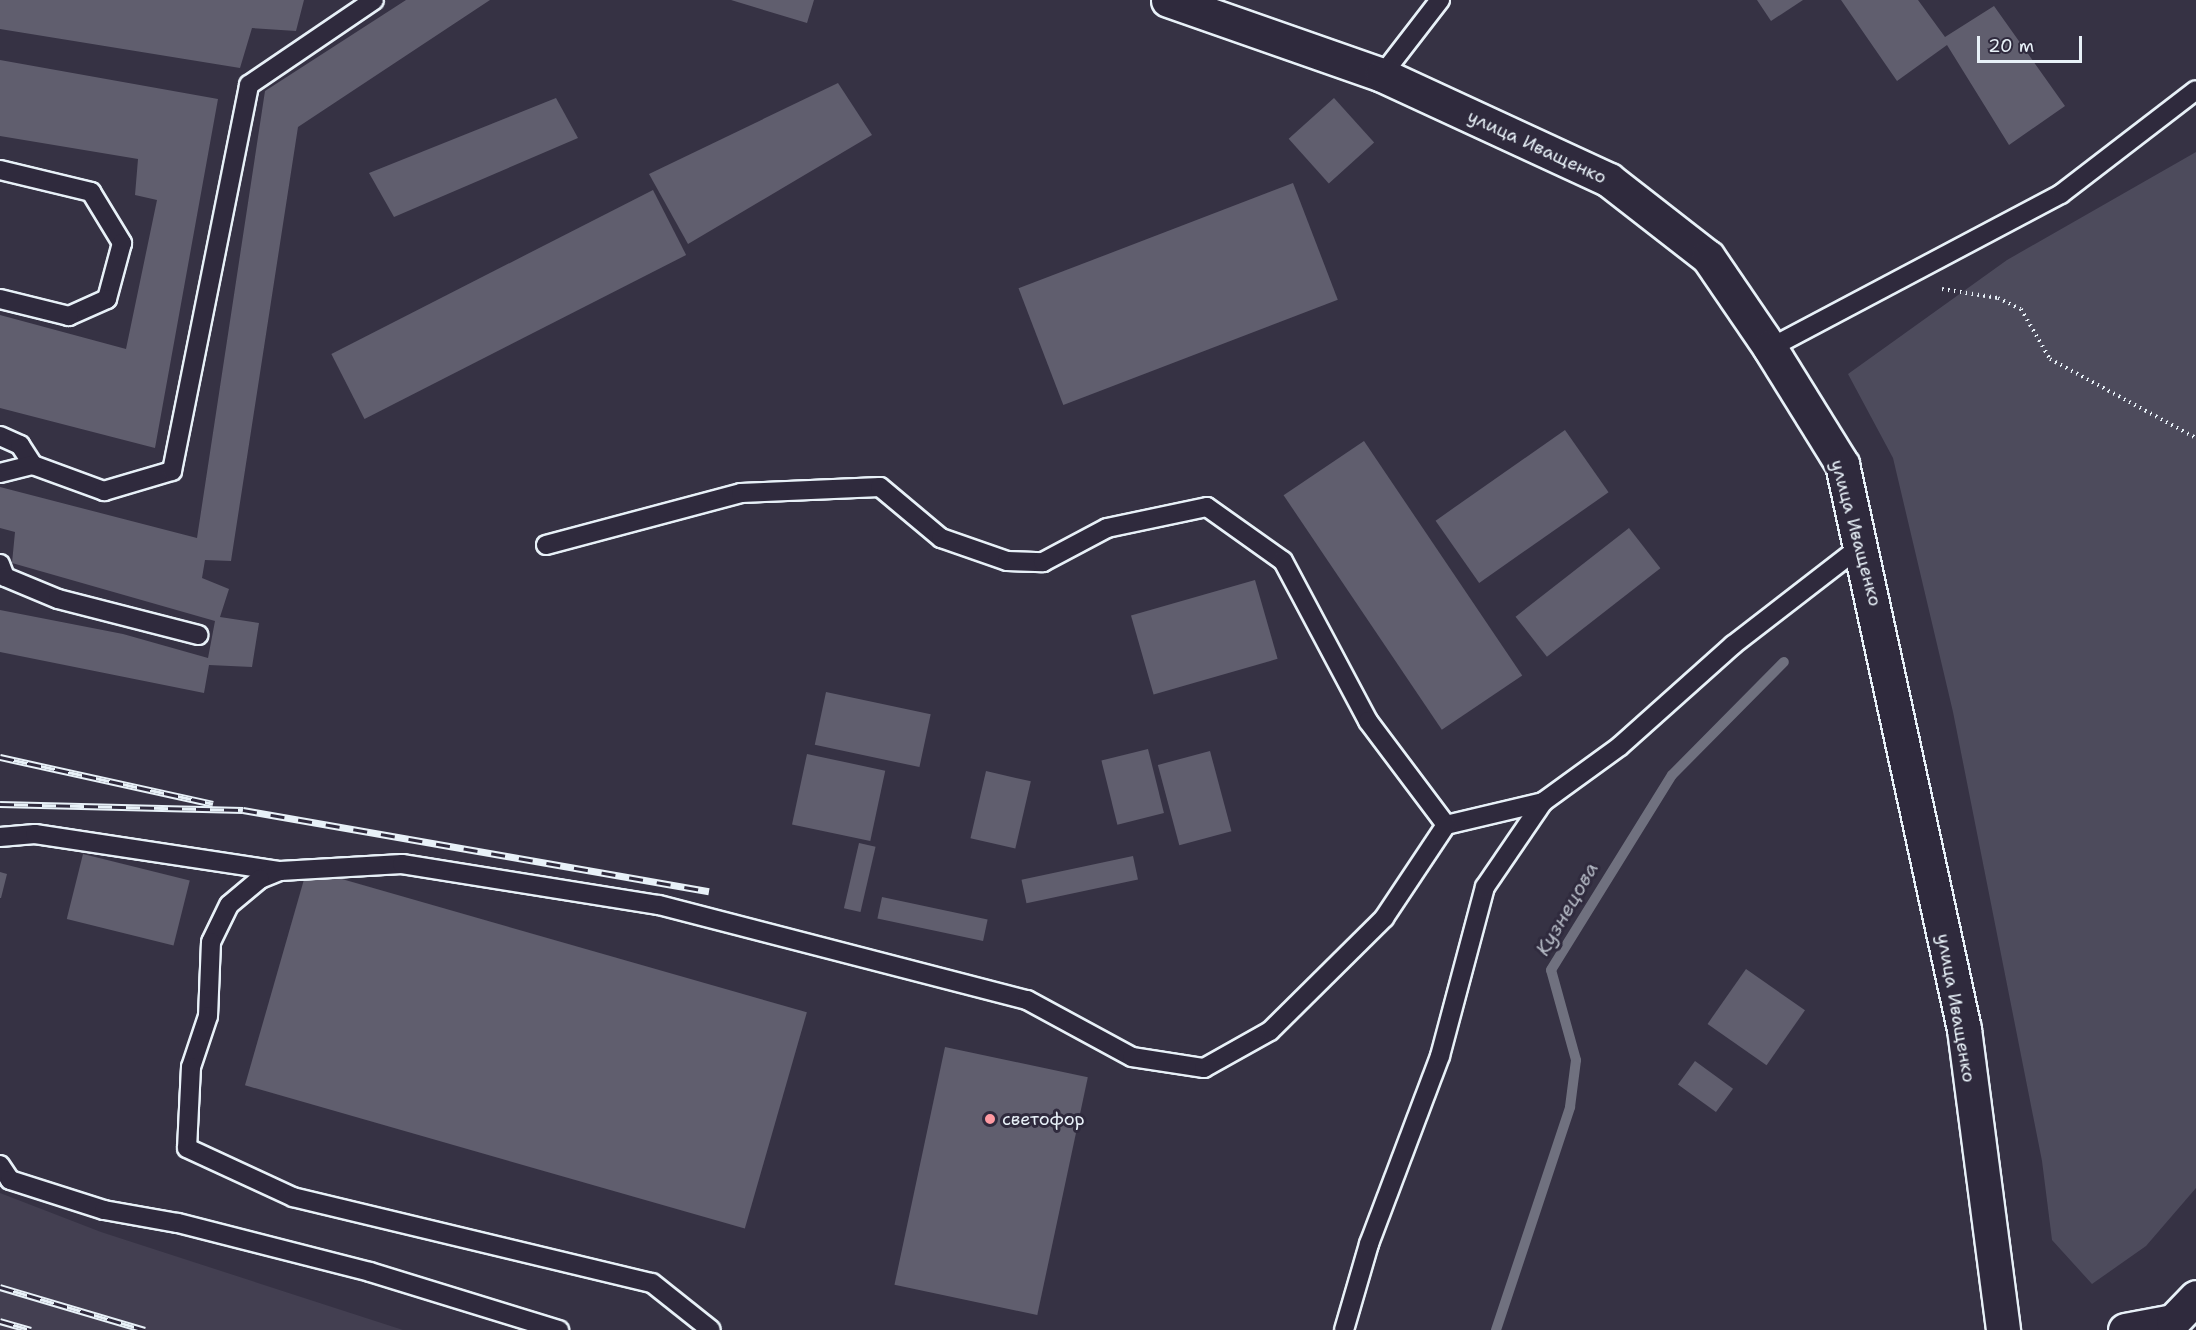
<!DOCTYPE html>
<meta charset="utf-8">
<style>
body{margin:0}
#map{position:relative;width:2196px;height:1330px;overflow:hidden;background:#363244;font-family:"Shantell Sans",sans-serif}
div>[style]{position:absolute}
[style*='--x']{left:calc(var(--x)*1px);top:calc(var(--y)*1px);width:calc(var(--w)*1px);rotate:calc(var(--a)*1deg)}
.built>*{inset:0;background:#433f51}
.green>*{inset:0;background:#4d4b5c}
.stream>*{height:10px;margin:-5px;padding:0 5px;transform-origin:5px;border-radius:5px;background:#70717f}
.building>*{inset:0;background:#605e6e;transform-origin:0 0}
.path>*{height:4px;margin-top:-2px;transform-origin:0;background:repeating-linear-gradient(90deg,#e8f1f8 0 1.5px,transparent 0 6px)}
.roads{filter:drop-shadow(2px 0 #e8f1f8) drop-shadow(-2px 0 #e8f1f8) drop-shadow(0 2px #e8f1f8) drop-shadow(0 -2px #e8f1f8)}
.service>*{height:18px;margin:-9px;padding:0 9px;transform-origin:9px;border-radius:9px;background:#2f2a3d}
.minor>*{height:33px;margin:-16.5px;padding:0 16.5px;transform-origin:16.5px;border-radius:16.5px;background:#2f2a3d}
.secondary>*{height:33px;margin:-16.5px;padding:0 16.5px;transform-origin:16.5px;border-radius:16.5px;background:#2f2a3d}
.rail>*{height:7px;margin-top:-3.5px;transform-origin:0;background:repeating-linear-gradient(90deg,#2f2a3d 0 14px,#e8f1f8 0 28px);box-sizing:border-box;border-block:2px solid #e8f1f8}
.dots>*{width:16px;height:16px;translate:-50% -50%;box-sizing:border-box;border:3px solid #2f2a3d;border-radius:50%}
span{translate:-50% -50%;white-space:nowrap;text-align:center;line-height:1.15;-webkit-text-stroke:6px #2f2a3d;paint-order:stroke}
.street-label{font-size:18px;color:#e8f1f8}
.poi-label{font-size:18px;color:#e8f1f8}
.left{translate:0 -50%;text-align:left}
.water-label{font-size:20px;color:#b2b7c2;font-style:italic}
.scale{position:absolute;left:1977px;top:36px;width:105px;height:27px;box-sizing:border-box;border:3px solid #e8f1f8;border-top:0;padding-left:8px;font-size:18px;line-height:21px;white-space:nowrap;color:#e8f1f8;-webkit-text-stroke:4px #2f2a3d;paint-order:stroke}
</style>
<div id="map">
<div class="built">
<i style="clip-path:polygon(0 1193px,101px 1232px,403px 1330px,0 1330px)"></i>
</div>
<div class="green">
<i style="clip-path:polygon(2196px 152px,2196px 1188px,2146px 1246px,2092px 1284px,2052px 1240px,2042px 1161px,1953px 712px,1893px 458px,1848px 374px,2007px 260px)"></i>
</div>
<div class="stream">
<i style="--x:1496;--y:1330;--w:235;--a:-71.6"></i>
<i style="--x:1570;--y:1107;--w:47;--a:-82.7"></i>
<i style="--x:1576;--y:1060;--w:93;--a:-105.5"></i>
<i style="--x:1551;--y:970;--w:229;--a:-58.2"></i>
<i style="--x:1672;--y:775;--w:159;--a:-45.3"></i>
</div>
<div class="building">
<i style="clip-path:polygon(0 0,304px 0,296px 31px,252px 28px,240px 68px,0 29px)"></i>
<i style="clip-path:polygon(406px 0,490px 0,298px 127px,231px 561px,205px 560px,202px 578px,229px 589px,220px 617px,259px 623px,252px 667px,209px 665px,204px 693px,0 652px,0 610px,123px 634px,208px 658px,215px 621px,12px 563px,15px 532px,0 528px,0 487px,197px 538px,265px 91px)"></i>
<i style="clip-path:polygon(731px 0,814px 0,807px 23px)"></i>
<i style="clip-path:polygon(1757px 0,1803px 0,1771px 21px)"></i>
<i style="clip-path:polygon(1841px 0,1918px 0,1945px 37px,1994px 6px,2065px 106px,2009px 145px,1947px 45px,1897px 81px)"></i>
<i style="clip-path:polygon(0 60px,218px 99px,155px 448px,0 408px,0 315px,126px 349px,157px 200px,135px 195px,138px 159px,0 136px)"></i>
<i style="clip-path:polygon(838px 83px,872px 135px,688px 244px,649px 174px)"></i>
<i style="clip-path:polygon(556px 98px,578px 138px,394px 217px,369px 173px)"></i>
<i style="left:1334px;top:98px;width:60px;height:61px;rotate:48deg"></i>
<i style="left:1293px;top:183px;width:125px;height:294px;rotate:69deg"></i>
<i style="left:653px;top:190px;width:73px;height:361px;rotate:63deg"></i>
<i style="left:1565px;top:430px;width:76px;height:158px;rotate:55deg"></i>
<i style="left:1364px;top:441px;width:283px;height:97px;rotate:56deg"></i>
<i style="left:1629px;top:528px;width:51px;height:144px;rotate:52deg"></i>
<i style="left:1255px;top:580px;width:82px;height:129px;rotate:74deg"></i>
<i style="left:826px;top:692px;width:107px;height:54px;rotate:12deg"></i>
<i style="left:1148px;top:749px;width:66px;height:48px;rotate:76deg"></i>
<i style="left:1210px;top:751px;width:83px;height:54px;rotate:75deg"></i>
<i style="left:807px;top:754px;width:80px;height:72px;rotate:12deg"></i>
<i style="left:986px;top:771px;width:46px;height:69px;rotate:13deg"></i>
<i style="left:859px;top:843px;width:17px;height:67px;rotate:13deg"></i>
<i style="left:83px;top:854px;width:110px;height:67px;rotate:14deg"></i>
<i style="left:1133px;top:856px;width:24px;height:114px;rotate:78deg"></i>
<i style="left:307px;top:869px;width:520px;height:225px;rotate:16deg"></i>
<i style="clip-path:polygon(0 872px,7px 874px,1px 898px,0 898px)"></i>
<i style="left:882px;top:897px;width:108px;height:22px;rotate:12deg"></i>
<i style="left:1746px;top:969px;width:72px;height:67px;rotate:35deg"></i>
<i style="left:945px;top:1047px;width:146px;height:243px;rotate:12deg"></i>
<i style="left:1695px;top:1061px;width:47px;height:29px;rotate:36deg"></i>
</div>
<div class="path">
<i style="--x:1942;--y:289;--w:57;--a:9.1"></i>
<i style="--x:1998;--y:298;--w:25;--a:26"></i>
<i style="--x:2021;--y:309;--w:58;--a:59.9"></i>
<i style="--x:2050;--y:359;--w:166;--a:28.4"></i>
</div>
<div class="roads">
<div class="service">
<i style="--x:1382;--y:75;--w:95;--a:-52.3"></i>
<i style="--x:0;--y:170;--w:94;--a:13.6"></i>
<i style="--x:91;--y:192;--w:60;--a:58.7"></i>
<i style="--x:122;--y:243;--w:58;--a:105"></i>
<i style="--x:107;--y:299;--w:42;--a:155.9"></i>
<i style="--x:69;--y:316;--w:71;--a:-166.2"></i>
<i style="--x:1770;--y:348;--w:329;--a:-27.9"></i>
<i style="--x:2061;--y:194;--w:170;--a:-37.6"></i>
<i style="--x:0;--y:436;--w:22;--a:24"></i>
<i style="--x:20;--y:445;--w:24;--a:57"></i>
<i style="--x:33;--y:465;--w:76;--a:20.1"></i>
<i style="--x:104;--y:491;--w:71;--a:-16.4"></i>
<i style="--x:172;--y:471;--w:394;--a:-78.7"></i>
<i style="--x:249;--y:85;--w:151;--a:-34.2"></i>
<i style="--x:0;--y:473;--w:34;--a:-14"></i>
<i style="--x:546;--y:545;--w:202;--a:-14.9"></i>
<i style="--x:741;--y:493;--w:139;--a:-2.5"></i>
<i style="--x:880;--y:487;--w:80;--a:39.9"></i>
<i style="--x:941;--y:538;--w:70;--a:19.2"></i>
<i style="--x:1007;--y:561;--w:36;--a:2"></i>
<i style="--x:1043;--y:562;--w:72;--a:-28"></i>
<i style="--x:1107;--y:528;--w:102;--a:-11.9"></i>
<i style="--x:1207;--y:507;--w:93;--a:35.4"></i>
<i style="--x:1283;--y:561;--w:181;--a:62"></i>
<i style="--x:1368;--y:721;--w:130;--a:53.1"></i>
<i style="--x:1446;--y:825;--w:100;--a:-13.3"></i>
<i style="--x:1543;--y:802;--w:95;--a:-36"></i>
<i style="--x:1620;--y:746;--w:152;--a:-41.8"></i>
<i style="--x:1733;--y:645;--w:162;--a:-37.7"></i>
<i style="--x:0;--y:564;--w:14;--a:69"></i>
<i style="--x:5;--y:577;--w:57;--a:22.5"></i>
<i style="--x:58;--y:599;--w:145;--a:14.4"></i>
<i style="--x:0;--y:837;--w:35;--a:-5"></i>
<i style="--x:35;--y:834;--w:248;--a:8.6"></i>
<i style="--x:280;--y:871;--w:122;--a:-3.3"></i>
<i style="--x:402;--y:864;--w:260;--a:9.1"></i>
<i style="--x:659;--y:905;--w:380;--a:14.5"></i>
<i style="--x:1027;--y:1000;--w:119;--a:28.5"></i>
<i style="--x:1132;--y:1057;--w:73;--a:8.7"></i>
<i style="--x:1204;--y:1068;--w:76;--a:-29.3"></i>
<i style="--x:1270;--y:1031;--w:161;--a:-44.7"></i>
<i style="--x:1384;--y:918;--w:112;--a:-56.3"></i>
<i style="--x:280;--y:871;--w:22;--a:158"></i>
<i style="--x:260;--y:879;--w:40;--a:140"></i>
<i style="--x:229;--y:905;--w:41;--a:115.9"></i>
<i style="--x:211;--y:942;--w:74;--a:92.3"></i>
<i style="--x:208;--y:1016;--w:54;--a:108.4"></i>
<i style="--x:191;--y:1067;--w:81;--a:92.8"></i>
<i style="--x:187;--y:1148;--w:117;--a:24.8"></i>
<i style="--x:293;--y:1197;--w:369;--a:13.5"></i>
<i style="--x:652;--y:1283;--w:75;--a:38.5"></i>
<i style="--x:0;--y:1165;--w:18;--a:56"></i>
<i style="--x:10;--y:1180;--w:99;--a:17.7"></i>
<i style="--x:104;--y:1210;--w:75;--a:10"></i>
<i style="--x:178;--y:1223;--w:198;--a:14.3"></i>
<i style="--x:370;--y:1272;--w:198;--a:17.1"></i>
<i style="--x:1344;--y:1330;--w:90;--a:-73.8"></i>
<i style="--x:1369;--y:1244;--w:201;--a:-69.3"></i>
<i style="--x:1440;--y:1056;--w:175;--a:-75.1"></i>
<i style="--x:1485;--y:887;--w:103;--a:-55.7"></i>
</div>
<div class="minor">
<i style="--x:2125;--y:1330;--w:49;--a:-10.6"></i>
<i style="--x:2173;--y:1321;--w:33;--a:-46"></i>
</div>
<div class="secondary">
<i style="--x:1168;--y:0;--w:227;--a:19.3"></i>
<i style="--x:1382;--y:75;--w:250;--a:24.8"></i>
<i style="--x:1609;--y:180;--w:125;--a:37.9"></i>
<i style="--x:1708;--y:257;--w:110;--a:55.7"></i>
<i style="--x:1770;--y:348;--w:137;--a:58.2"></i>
<i style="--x:1842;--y:464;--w:578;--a:77.82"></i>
<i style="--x:1964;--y:1029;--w:304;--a:82.6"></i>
</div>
</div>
<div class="rail">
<i style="--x:0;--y:757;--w:218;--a:12.4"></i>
<i style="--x:0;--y:804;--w:243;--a:1.4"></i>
<i style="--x:243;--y:810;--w:473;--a:9.9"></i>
<i style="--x:0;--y:1287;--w:151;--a:16.5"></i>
<i style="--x:0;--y:1321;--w:32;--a:16"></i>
</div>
<div class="dots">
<i style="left:990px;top:1119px;background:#ff9aa2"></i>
</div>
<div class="street-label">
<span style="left:1537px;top:147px;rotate:25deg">улица Иващенко</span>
<span style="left:1856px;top:533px;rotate:75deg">улица Иващенко</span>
<span style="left:1956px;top:1008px;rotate:80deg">улица Иващенко</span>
</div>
<div class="poi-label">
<span class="left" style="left:1002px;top:1119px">светофор</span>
</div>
<div class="water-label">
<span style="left:1567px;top:909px;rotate:-60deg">Кузнецова</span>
</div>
<div class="scale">20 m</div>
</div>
